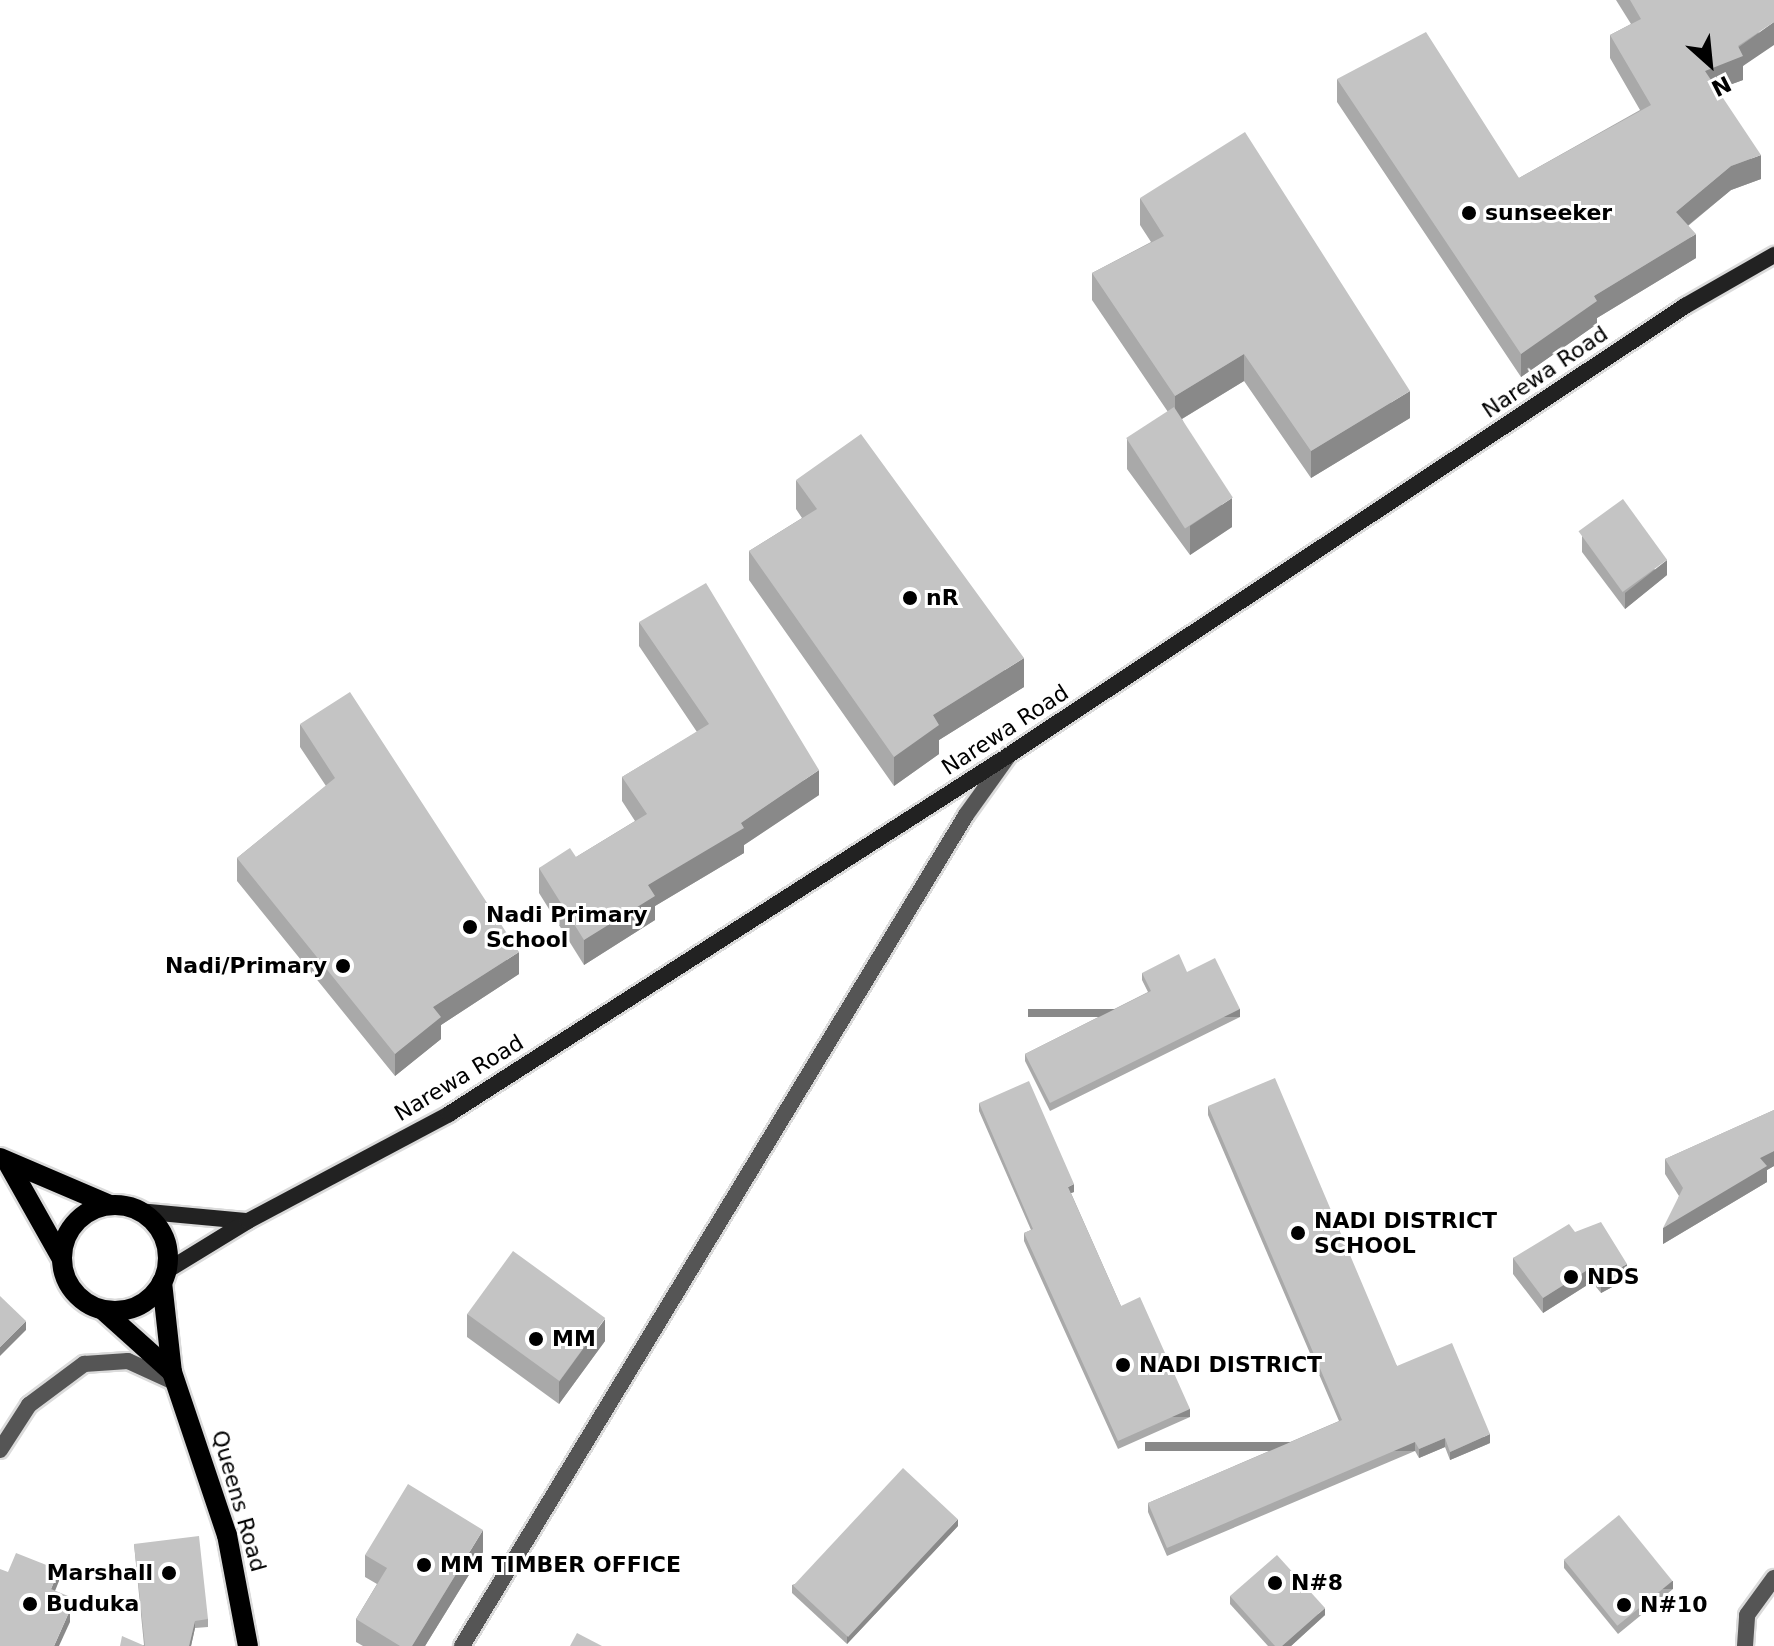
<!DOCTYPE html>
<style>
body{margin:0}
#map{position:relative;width:1774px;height:1646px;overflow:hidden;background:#fff;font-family:"DejaVu Sans",sans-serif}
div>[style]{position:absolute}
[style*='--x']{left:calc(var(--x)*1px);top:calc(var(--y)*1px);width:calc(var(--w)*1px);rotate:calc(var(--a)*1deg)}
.roads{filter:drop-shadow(2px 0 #dbdbdb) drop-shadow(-2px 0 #dbdbdb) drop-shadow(0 2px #dbdbdb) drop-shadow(0 -2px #dbdbdb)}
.minor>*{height:16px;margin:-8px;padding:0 8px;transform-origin:8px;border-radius:8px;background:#555}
.secondary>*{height:16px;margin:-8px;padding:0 8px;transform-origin:8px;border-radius:8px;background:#222}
.primary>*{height:20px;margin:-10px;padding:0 10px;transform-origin:10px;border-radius:10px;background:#000}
.primary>.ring{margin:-10px;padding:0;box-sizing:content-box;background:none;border:20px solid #000;border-radius:50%}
.wall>*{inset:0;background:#a9a9a9}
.shaded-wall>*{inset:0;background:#898989;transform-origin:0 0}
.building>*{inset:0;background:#c4c4c4;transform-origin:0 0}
.dots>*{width:22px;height:22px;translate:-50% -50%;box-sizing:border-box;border:4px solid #fff;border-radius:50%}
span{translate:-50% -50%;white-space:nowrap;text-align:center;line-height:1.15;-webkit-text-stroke:6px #fff;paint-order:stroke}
.poi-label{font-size:22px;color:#000;font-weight:700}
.left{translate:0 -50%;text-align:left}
.right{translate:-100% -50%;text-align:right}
.street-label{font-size:22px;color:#000}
.north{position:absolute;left:1670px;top:24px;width:80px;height:80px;-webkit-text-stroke:6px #fff;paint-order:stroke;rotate:153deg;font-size:22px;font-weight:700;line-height:32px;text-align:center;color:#000}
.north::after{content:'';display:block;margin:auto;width:28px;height:36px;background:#000;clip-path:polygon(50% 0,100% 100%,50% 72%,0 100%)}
</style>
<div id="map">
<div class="roads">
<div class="minor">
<i style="--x:0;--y:1450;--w:54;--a:-57.2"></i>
<i style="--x:29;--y:1405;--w:69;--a:-36.7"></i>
<i style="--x:84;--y:1364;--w:44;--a:-3.9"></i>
<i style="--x:128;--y:1361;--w:53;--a:24.6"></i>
<i style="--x:462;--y:1646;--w:972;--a:-58.76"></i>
<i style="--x:966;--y:815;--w:74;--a:-54.4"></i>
<i style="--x:1745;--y:1646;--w:31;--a:-86"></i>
<i style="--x:1747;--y:1615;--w:46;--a:-53.9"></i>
</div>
<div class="secondary">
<i style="--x:138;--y:1211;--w:108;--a:5.3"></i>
<i style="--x:168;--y:1270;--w:94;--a:-31.5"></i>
<i style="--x:248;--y:1221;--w:228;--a:-28"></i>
<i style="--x:449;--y:1114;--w:665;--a:-32.66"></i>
<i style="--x:1009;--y:755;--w:812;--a:-33.59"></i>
<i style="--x:1685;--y:306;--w:103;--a:-29.8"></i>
</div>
<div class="primary">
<i style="--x:0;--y:1158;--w:120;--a:23.1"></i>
<i style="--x:9;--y:1165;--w:108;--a:60.6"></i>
<i class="ring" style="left:62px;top:1205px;width:86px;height:86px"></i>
<i style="--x:162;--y:1282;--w:91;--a:83.7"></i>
<i style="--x:172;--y:1372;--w:172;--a:71.4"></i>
<i style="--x:227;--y:1535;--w:113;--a:79.3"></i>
<i style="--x:104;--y:1311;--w:91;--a:41.9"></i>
</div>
</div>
<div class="wall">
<i style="clip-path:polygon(1616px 0,1774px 0,1743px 66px,1743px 80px,1718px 89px,1761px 179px,1731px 190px,1688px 226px,1696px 258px,1597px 318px,1597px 324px,1521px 377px,1337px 102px,1337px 79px,1519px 178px,1640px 110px,1610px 58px,1610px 35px,1631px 24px)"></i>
<i style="clip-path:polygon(1140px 198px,1410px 418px,1311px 478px,1244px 381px,1182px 419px,1232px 527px,1190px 555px,1127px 469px,1127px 439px,1168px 412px,1092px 300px,1092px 273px,1151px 242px,1140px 225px)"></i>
<i style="clip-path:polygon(796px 480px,1024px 687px,939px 740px,939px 754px,894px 786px,749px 580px,749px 551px,802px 518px,796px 509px)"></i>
<i style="clip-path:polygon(1582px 536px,1667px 575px,1625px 609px,1582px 552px)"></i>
<i style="clip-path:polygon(639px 622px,819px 795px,744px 845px,744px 853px,655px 906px,655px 920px,584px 965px,539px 893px,539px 868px,576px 857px,635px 821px,622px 801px,622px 777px,697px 732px,639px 646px)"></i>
<i style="clip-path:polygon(300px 724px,519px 974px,441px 1025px,441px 1039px,395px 1076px,237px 881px,237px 858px,326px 786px,300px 747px)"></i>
<i style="clip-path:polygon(1187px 972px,1240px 1017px,1050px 1111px,1025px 1061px,1025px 1054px,1148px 992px,1142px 980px,1142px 973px)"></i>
<i style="clip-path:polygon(979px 1103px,1074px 1192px,1071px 1193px,1121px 1306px,1190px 1417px,1118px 1449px,1024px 1241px,1024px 1233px,1031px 1230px,979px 1111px)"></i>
<i style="clip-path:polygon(1208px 1106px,1397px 1366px,1490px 1443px,1450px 1460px,1445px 1447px,1419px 1458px,1415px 1451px,1167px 1556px,1148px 1512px,1148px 1503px,1339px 1421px,1208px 1115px)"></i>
<i style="clip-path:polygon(1774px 1110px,1774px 1166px,1767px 1170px,1767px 1182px,1663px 1244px,1679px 1196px,1665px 1174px,1665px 1159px)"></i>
<i style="clip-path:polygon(1575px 1232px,1627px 1279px,1601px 1293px,1592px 1282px,1543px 1313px,1513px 1274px,1513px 1258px)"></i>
<i style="clip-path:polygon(467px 1314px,605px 1341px,559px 1404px,467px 1337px)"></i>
<i style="clip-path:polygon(958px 1526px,847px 1644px,792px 1593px,792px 1585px)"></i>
<i style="clip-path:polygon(134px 1544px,208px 1619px,208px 1627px,195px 1628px,191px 1646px,120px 1646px,144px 1645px)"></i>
<i style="clip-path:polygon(483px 1552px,425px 1646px,363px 1646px,356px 1642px,356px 1619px,377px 1584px,365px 1577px,365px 1555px)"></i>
<i style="clip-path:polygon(1564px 1560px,1673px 1589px,1618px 1634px,1564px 1568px)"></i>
<i style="clip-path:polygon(1230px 1596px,1325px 1615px,1291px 1646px,1268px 1646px,1230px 1604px)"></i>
</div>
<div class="shaded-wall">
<i style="clip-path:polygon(1774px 22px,1774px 45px,1743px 66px,1743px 80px,1705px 94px,1705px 71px)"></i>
<i style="clip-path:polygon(1761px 155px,1761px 179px,1731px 190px,1676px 235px,1676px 212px,1731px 166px)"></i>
<i style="clip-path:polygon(1696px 234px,1696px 258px,1597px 318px,1597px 324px,1521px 377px,1521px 354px,1594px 296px)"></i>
<i style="clip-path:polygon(1244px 354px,1244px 381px,1175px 423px,1175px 396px)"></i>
<i style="clip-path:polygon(1410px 391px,1410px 418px,1311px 478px,1311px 451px)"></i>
<i style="clip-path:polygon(1232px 498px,1232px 527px,1190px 555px,1190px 526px)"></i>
<i style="clip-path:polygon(1667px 560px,1667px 575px,1625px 609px,1625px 593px)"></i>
<i style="clip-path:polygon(1024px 658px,1024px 687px,939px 740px,939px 754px,894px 786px,894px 757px,933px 715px)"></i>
<i style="clip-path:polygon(819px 770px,819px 795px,744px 845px,744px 853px,655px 906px,655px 920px,584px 965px,584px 940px,648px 885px)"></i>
<i style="clip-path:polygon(519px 952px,519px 974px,441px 1025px,441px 1039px,395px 1076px,395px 1054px,433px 1007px)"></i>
<i style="left:1240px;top:1009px;width:8px;height:212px;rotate:90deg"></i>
<i style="clip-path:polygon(1774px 1151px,1774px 1166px,1767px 1170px,1767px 1182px,1663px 1244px,1663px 1228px,1760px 1158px)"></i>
<i style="clip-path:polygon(1074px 1184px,1074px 1192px,1068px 1194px,1068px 1187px)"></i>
<i style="clip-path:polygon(1627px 1264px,1627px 1279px,1601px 1293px,1601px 1278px)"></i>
<i style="clip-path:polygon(1592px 1267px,1592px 1282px,1543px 1313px,1543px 1298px)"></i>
<i style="clip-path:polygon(605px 1319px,605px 1341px,559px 1404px,559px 1382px)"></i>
<i style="clip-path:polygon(26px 1321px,26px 1330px,0 1356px,0 1347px)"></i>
<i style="left:1190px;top:1409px;width:8px;height:79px;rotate:90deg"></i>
<i style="clip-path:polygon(1490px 1434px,1490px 1443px,1450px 1460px,1450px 1452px)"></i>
<i style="clip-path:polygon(1445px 1438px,1445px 1447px,1419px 1458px,1419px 1449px)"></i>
<i style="left:1415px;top:1442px;width:9px;height:270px;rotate:90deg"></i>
<i style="clip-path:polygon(958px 1519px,958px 1526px,847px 1644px,847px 1636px)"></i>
<i style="clip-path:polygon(483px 1530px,483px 1552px,425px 1646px,412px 1646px)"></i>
<i style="clip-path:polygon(59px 1570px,59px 1581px,51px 1601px,51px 1589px)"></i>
<i style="left:1673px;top:1581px;width:8px;height:71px;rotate:90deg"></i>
<i style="clip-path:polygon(1325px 1608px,1325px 1615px,1291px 1646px,1282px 1646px)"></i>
<i style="clip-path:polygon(70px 1610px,70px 1622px,59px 1646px,54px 1646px)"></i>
<i style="clip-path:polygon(195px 1621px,195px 1628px,191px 1646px,189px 1646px)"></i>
</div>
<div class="building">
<i style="clip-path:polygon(1630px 0,1774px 0,1774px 22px,1738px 46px,1743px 56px,1705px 71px,1761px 155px,1731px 166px,1676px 212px,1696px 234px,1594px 296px,1597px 301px,1521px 354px,1337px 79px,1426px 32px,1519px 178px,1651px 105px,1610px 35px,1641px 19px)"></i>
<i style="clip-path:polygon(1245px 132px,1410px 391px,1311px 451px,1244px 354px,1175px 396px,1092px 273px,1164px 236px,1140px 198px)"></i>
<i style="left:1174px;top:407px;width:108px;height:57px;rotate:57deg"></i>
<i style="clip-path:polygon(861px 434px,1024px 658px,933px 715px,939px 725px,894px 757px,749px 551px,817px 509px,796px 480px)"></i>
<i style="left:1623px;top:499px;width:75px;height:55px;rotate:54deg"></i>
<i style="clip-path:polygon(706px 583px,819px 770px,741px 823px,744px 828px,648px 885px,655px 896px,584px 940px,539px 868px,570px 848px,576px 857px,647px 814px,622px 777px,709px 724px,639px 622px)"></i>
<i style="clip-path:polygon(350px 692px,519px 952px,433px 1007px,441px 1017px,395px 1054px,237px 858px,335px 778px,300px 724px)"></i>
<i style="clip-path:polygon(1179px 954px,1187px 972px,1215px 958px,1240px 1009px,1050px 1103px,1025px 1054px,1151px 991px,1142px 973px)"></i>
<i style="clip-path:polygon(1275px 1078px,1397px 1366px,1452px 1343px,1490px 1434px,1450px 1452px,1445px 1438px,1419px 1449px,1415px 1442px,1167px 1548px,1148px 1503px,1342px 1420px,1208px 1106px)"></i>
<i style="clip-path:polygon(1029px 1081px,1074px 1184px,1068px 1187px,1121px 1306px,1140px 1297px,1190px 1409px,1118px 1441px,1024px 1233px,1033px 1229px,979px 1103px)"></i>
<i style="clip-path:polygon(1774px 1110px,1774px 1151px,1760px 1158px,1767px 1166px,1663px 1228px,1683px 1188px,1665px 1159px)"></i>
<i style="clip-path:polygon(1601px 1222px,1627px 1264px,1601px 1278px,1592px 1267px,1543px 1298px,1513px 1258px,1569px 1224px,1575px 1232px)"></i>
<i style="left:513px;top:1251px;width:114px;height:78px;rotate:36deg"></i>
<i style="clip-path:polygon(0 1296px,26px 1321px,0 1347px)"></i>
<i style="left:903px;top:1468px;width:75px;height:161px;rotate:43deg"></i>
<i style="clip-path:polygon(408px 1484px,483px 1530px,412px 1646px,400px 1646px,356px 1619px,387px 1568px,365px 1555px)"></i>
<i style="left:1619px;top:1515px;width:85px;height:71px;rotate:51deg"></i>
<i style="clip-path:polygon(199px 1536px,208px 1619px,195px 1621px,189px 1646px,120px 1646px,122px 1636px,145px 1646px,134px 1544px)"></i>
<i style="clip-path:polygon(16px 1553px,59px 1570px,51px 1589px,68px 1596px,63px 1607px,70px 1610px,54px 1646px,0 1646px,0 1569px,8px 1572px)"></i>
<i style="clip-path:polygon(1277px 1555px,1325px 1608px,1282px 1646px,1275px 1646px,1230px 1596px)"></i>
<i style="clip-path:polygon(577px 1633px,602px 1646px,570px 1646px)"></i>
</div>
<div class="dots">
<i style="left:1469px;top:213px;background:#000"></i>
<i style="left:910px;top:598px;background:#000"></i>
<i style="left:470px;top:927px;background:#000"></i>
<i style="left:343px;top:966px;background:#000"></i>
<i style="left:1298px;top:1233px;background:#000"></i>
<i style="left:1571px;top:1277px;background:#000"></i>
<i style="left:536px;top:1339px;background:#000"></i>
<i style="left:1123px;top:1365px;background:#000"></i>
<i style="left:424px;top:1565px;background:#000"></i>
<i style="left:169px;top:1573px;background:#000"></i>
<i style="left:1275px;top:1583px;background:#000"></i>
<i style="left:30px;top:1604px;background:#000"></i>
<i style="left:1624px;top:1605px;background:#000"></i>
</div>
<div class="poi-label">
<span class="left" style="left:1485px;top:213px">sunseeker</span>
<span class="left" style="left:926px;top:598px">nR</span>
<span class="left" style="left:486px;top:927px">Nadi Primary<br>School</span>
<span class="right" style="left:327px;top:966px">Nadi/Primary</span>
<span class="left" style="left:1314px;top:1233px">NADI DISTRICT<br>SCHOOL</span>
<span class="left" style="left:1587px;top:1277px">NDS</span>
<span class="left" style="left:552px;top:1339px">MM</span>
<span class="left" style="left:1139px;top:1365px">NADI DISTRICT</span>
<span class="left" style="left:440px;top:1565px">MM TIMBER OFFICE</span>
<span class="right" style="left:153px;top:1573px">Marshall</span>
<span class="left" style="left:1291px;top:1583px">N#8</span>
<span class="left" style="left:46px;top:1604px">Buduka</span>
<span class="left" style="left:1640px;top:1605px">N#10</span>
</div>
<div class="street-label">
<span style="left:1545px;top:372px;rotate:-34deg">Narewa Road</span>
<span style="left:1005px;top:730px;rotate:-33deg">Narewa Road</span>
<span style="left:459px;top:1078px;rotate:-31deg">Narewa Road</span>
<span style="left:239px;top:1501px;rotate:74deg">Queens Road</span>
</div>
<div class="north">N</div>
</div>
